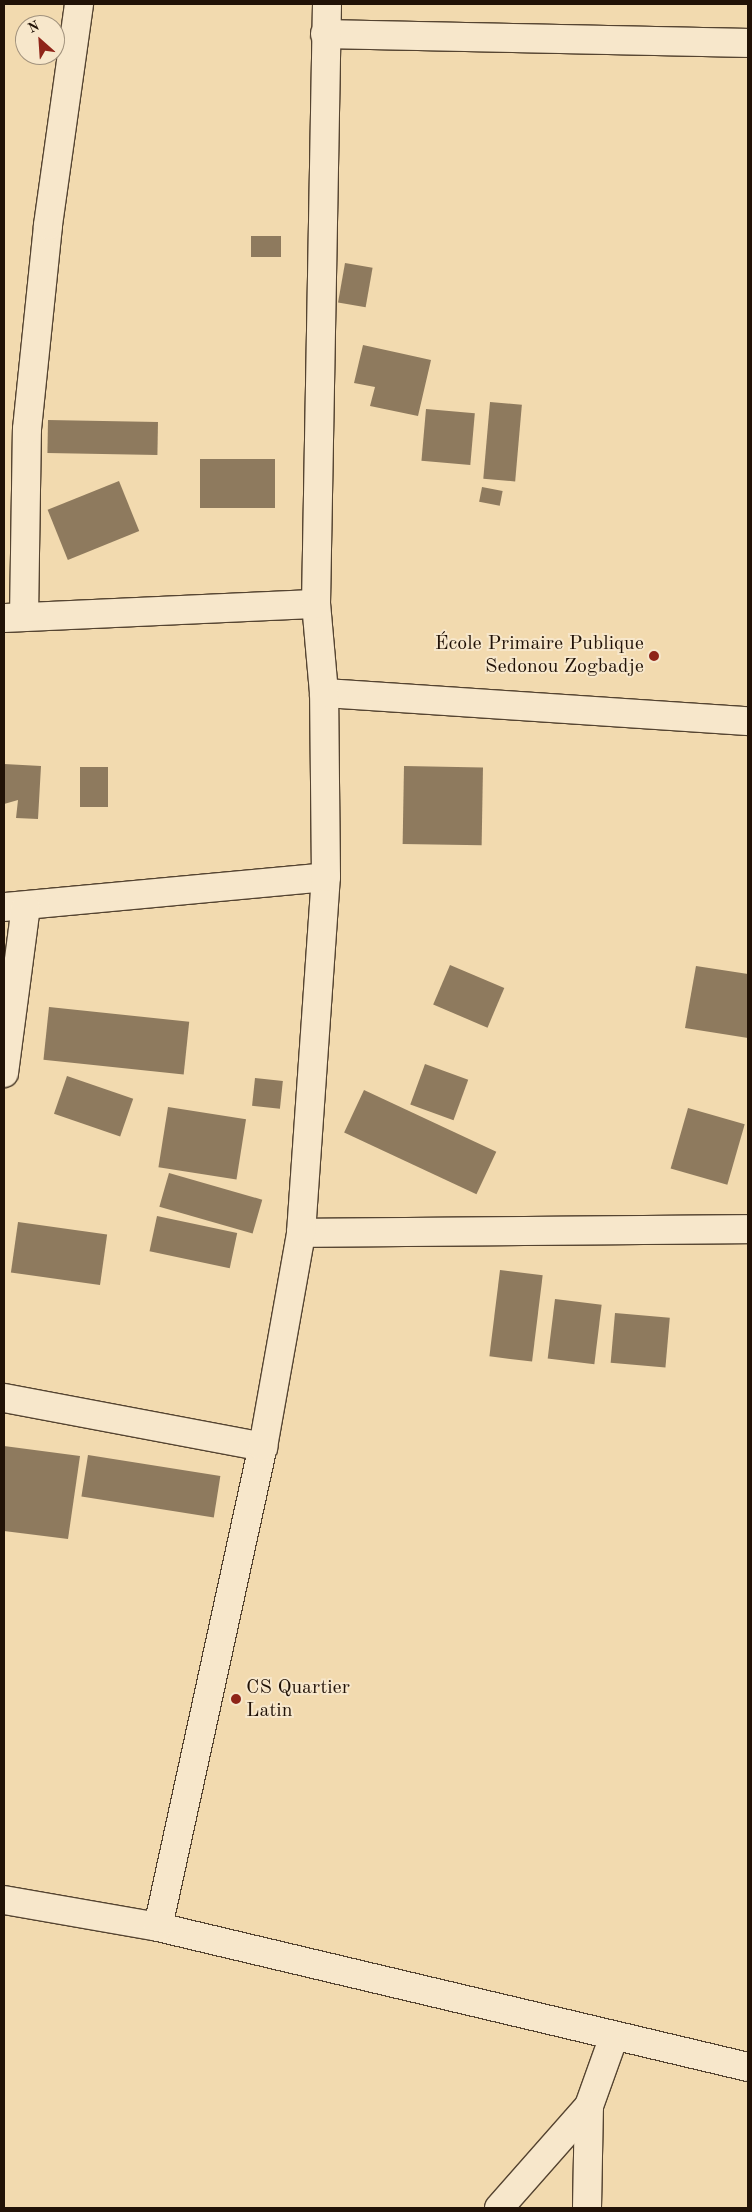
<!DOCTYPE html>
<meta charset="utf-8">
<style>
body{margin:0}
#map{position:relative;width:752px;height:2212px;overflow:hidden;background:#f2daaf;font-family:"Old Standard TT",serif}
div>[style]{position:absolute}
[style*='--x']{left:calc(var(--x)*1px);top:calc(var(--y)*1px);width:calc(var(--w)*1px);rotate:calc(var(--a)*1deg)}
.building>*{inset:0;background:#8e7a5e;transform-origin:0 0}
.roads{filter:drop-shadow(1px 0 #554431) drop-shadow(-1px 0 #554431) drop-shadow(0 1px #554431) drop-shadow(0 -1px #554431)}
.minor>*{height:28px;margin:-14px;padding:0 14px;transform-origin:14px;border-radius:14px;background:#f7e7cb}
.dots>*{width:14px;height:14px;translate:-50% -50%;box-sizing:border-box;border:2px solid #f7e7cb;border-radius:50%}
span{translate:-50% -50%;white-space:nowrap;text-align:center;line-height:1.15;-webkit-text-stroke:4px #f7e7cb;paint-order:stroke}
.poi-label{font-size:20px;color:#211207}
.right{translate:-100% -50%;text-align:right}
.left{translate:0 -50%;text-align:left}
.frame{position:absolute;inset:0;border:5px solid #211207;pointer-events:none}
.north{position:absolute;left:15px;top:15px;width:50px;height:50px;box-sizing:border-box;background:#f7e7cb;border:1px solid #a1927d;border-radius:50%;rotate:334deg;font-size:14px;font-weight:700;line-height:20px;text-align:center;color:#211207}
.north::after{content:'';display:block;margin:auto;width:18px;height:22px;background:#8f2418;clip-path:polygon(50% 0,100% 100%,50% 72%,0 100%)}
</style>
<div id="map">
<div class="building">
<i style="left:251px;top:236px;width:30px;height:21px"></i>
<i style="left:345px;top:263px;width:28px;height:40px;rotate:10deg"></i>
<i style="clip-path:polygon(363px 345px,431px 360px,418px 416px,370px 406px,375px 387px,354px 383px)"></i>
<i style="left:490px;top:402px;width:32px;height:77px;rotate:5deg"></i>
<i style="left:426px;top:409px;width:49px;height:52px;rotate:5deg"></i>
<i style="left:48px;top:420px;width:110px;height:33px;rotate:1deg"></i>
<i style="left:275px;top:459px;width:49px;height:75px;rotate:90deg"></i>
<i style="left:119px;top:481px;width:54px;height:77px;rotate:68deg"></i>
<i style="left:482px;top:487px;width:21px;height:15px;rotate:11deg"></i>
<i style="clip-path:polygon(4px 764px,41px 766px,38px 819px,16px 818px,18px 800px,4px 804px)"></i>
<i style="left:404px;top:766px;width:79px;height:78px;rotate:1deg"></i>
<i style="left:80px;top:767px;width:28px;height:40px"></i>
<i style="left:450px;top:965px;width:59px;height:43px;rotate:23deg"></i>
<i style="clip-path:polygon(696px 966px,748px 974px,748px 1038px,685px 1028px)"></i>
<i style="left:49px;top:1007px;width:141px;height:53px;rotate:6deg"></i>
<i style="left:425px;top:1064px;width:46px;height:43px;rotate:20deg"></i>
<i style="left:67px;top:1076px;width:70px;height:40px;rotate:19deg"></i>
<i style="left:255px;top:1078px;width:28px;height:28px;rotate:6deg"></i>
<i style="left:364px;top:1090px;width:146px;height:47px;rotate:25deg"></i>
<i style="left:168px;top:1107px;width:79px;height:61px;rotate:9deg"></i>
<i style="left:688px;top:1108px;width:59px;height:63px;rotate:16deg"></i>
<i style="left:169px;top:1173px;width:97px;height:35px;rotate:16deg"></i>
<i style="left:157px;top:1216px;width:82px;height:36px;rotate:12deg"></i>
<i style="left:18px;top:1222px;width:90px;height:51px;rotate:8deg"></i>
<i style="left:500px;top:1270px;width:43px;height:87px;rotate:7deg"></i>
<i style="left:555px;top:1299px;width:47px;height:60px;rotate:7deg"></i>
<i style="left:615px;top:1313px;width:55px;height:50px;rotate:5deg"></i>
<i style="clip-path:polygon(4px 1446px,80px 1456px,68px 1539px,4px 1531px)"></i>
<i style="left:88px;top:1455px;width:134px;height:42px;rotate:9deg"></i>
</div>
<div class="roads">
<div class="minor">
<i style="--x:325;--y:34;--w:423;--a:1.2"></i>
<i style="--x:24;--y:617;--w:188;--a:-89.1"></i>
<i style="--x:27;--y:429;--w:205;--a:-84.1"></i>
<i style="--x:48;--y:225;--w:223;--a:-82"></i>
<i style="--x:4;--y:618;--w:312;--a:-2.6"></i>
<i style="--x:324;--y:693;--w:425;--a:3.8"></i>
<i style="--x:4;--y:907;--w:323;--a:-5.3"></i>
<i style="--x:4;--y:1073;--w:167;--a:-82.5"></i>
<i style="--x:301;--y:1233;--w:447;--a:-0.5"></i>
<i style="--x:4;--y:1398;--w:264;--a:10.7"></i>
<i style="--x:4;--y:1900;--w:156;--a:9.9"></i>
<i style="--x:158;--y:1927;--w:606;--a:13.35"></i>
<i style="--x:158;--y:1927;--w:491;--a:-77.7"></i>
<i style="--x:263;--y:1447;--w:217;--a:-79.9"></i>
<i style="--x:301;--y:1233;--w:357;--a:-86"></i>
<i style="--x:326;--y:877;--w:184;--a:-90.6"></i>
<i style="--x:324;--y:693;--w:89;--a:-95.1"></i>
<i style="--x:316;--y:604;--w:600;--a:-88.95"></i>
<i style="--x:499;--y:2208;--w:136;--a:-48.6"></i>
<i style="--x:589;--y:2106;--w:74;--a:-70.3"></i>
<i style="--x:587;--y:2208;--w:102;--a:-88.9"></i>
</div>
</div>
<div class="dots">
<i style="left:654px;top:656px;background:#8f2418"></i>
<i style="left:236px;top:1699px;background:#8f2418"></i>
</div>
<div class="poi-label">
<span class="right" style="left:644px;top:656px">École Primaire Publique<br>Sedonou Zogbadje</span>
<span class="left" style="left:246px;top:1700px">CS Quartier<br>Latin</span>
</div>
<div class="frame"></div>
<div class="north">N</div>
</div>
